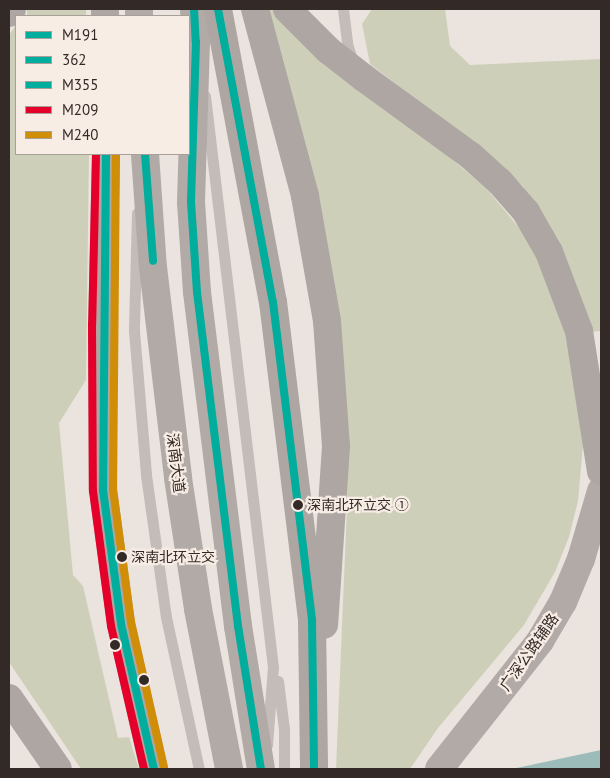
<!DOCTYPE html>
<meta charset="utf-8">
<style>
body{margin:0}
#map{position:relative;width:610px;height:778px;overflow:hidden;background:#ebe3de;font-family:"PT Sans","Noto Sans SC",sans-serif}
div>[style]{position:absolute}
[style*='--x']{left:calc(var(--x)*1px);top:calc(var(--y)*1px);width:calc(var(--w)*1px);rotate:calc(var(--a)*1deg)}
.green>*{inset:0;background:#cecfb9;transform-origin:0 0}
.water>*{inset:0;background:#9bbcb8}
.service>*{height:11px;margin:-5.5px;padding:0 5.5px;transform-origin:5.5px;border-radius:5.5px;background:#c3bcb8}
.primary>*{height:28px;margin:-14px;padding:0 14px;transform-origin:14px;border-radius:14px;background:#b2aaa7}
.trunk>*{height:28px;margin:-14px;padding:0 14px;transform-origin:14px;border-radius:14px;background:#aea6a2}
.bus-1>*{height:8px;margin:-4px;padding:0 4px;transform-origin:4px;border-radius:4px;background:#01ad9c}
.bus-2>*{height:8px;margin:-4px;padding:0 4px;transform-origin:4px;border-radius:4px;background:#01ad9c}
.bus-3>*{height:8px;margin:-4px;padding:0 4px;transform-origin:4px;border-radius:4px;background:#01ad9c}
.bus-4>*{height:8px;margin:-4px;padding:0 4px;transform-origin:4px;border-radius:4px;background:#e4002b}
.bus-5>*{height:8px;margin:-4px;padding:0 4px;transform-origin:4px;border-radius:4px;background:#d08d08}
.dots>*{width:14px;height:14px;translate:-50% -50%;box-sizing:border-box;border:2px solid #f8ede5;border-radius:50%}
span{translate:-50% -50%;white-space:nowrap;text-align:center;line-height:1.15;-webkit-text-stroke:4.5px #f8ede5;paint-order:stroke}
.bus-label{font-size:14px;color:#332926}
.left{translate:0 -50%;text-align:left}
.street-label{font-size:15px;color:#332926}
.frame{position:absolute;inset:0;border:10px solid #332926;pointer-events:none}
.legend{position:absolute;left:15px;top:15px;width:175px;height:140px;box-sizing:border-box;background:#f8ede5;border:1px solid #a99f99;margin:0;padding:6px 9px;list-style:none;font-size:15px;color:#332926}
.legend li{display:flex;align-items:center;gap:10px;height:25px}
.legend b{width:25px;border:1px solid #a99f99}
</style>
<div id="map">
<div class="green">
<i style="left:27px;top:9px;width:59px;height:9px"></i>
<i style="clip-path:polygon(266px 9px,274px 9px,486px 188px,526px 236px,543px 264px,566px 318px,584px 434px,578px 501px,569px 537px,555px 572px,524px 625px,438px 728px,410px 769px,336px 769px,347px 507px,344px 412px)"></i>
<i style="clip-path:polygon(372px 9px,445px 9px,450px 46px,470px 65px,601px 59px,601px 331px,588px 332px,558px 242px,522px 185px,490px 156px,370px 64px,362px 24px)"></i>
<i style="clip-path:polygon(16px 25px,16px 154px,89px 154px,86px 380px,59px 423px,73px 575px,83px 586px,118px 738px,129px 737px,139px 769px,81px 769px,9px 662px,9px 35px)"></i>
</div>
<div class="water">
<i style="clip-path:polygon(601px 750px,601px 769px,512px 769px)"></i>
</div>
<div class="service">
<i style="--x:343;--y:9;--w:38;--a:83"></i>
<i style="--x:348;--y:47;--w:16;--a:72"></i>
<i style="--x:205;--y:96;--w:575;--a:83.21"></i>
<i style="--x:273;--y:667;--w:78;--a:94.4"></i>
<i style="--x:137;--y:213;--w:118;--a:91.5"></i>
<i style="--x:134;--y:331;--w:144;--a:85.2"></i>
<i style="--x:146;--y:475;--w:143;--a:82"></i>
<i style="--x:166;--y:617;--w:156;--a:77.8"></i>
<i style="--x:278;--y:681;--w:48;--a:82.9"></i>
<i style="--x:284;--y:729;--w:40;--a:90"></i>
</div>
<div class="primary">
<i style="--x:139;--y:9;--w:7;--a:90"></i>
<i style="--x:194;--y:9;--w:33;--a:87"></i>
<i style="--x:196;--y:42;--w:160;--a:91.8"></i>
<i style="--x:191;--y:202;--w:90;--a:86.2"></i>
<i style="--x:197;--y:292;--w:337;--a:83"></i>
<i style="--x:238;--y:626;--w:145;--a:80.9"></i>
<i style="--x:145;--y:154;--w:113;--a:86"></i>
<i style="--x:153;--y:267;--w:212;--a:83.2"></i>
<i style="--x:178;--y:478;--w:133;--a:81.3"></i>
<i style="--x:198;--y:609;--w:163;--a:79"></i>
<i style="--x:439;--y:769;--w:163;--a:-51.7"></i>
<i style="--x:540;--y:641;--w:45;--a:-59.5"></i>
<i style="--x:563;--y:602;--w:47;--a:-67.3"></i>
<i style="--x:581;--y:559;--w:71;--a:-73.6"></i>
</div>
<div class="trunk">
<i style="--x:105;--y:9;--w:7;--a:90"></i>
<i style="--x:218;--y:9;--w:298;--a:79.4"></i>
<i style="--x:273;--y:302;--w:321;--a:83"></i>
<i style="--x:312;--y:621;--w:148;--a:89.2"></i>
<i style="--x:255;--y:9;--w:194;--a:75"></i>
<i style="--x:305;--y:196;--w:127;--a:80"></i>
<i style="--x:327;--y:321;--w:125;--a:85.9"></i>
<i style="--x:336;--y:446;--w:179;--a:93.8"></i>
<i style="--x:287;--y:9;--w:58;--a:45"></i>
<i style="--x:328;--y:50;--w:46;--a:37.9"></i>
<i style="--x:364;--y:78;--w:132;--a:36.1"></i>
<i style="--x:471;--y:156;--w:39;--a:42"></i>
<i style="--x:500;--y:182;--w:40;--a:49"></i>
<i style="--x:526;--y:212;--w:46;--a:60.1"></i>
<i style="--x:549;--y:252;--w:85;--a:69.2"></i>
<i style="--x:579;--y:331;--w:142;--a:81.1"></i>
<i style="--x:9;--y:13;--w:5;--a:-53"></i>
<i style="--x:106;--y:154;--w:170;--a:91.3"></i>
<i style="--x:102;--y:324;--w:166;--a:89.7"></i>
<i style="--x:103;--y:490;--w:135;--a:82.3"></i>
<i style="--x:121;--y:624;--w:149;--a:77.2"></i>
<i style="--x:9;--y:698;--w:86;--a:55.4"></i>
</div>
<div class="bus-1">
<i style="--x:194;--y:9;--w:33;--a:87"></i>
<i style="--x:196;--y:42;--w:160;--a:91.8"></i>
<i style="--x:191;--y:202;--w:90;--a:86.2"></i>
<i style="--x:197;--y:292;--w:337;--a:83"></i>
<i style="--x:238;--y:626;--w:145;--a:80.9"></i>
<i style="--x:145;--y:154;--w:107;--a:85.7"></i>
</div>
<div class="bus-2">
<i style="--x:218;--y:9;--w:298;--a:79.4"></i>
<i style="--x:273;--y:302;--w:321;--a:83"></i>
<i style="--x:312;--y:621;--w:148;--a:89.2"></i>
</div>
<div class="bus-3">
<i style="--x:106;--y:154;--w:336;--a:90.5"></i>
<i style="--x:103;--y:490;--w:135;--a:82.3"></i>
<i style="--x:121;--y:624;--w:149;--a:77.2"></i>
</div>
<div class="bus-4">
<i style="--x:96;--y:154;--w:170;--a:91.3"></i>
<i style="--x:92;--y:324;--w:167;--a:89.7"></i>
<i style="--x:93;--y:491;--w:136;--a:82.4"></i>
<i style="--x:111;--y:626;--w:147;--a:77"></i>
</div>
<div class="bus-5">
<i style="--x:116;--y:154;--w:335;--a:90.5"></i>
<i style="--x:113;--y:489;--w:134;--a:82.3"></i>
<i style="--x:131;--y:622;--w:149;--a:77.2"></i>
</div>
<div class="dots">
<i style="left:298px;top:505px;background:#332926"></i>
<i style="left:122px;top:557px;background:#332926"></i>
<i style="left:115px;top:645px;background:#332926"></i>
<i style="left:144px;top:680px;background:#332926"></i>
</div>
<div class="bus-label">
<span class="left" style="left:307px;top:505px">深南北环立交 ①</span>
<span class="left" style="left:131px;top:557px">深南北环立交</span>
</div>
<div class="street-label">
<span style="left:176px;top:463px;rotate:83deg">深南大道</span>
<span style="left:529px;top:652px;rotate:-55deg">广深公路辅路</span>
</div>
<div class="frame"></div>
<ul class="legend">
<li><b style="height:6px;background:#01ad9c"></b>M191</li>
<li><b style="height:6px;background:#01ad9c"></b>362</li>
<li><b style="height:6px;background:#01ad9c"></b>M355</li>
<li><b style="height:6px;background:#e4002b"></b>M209</li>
<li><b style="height:6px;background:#d08d08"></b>M240</li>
</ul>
</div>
